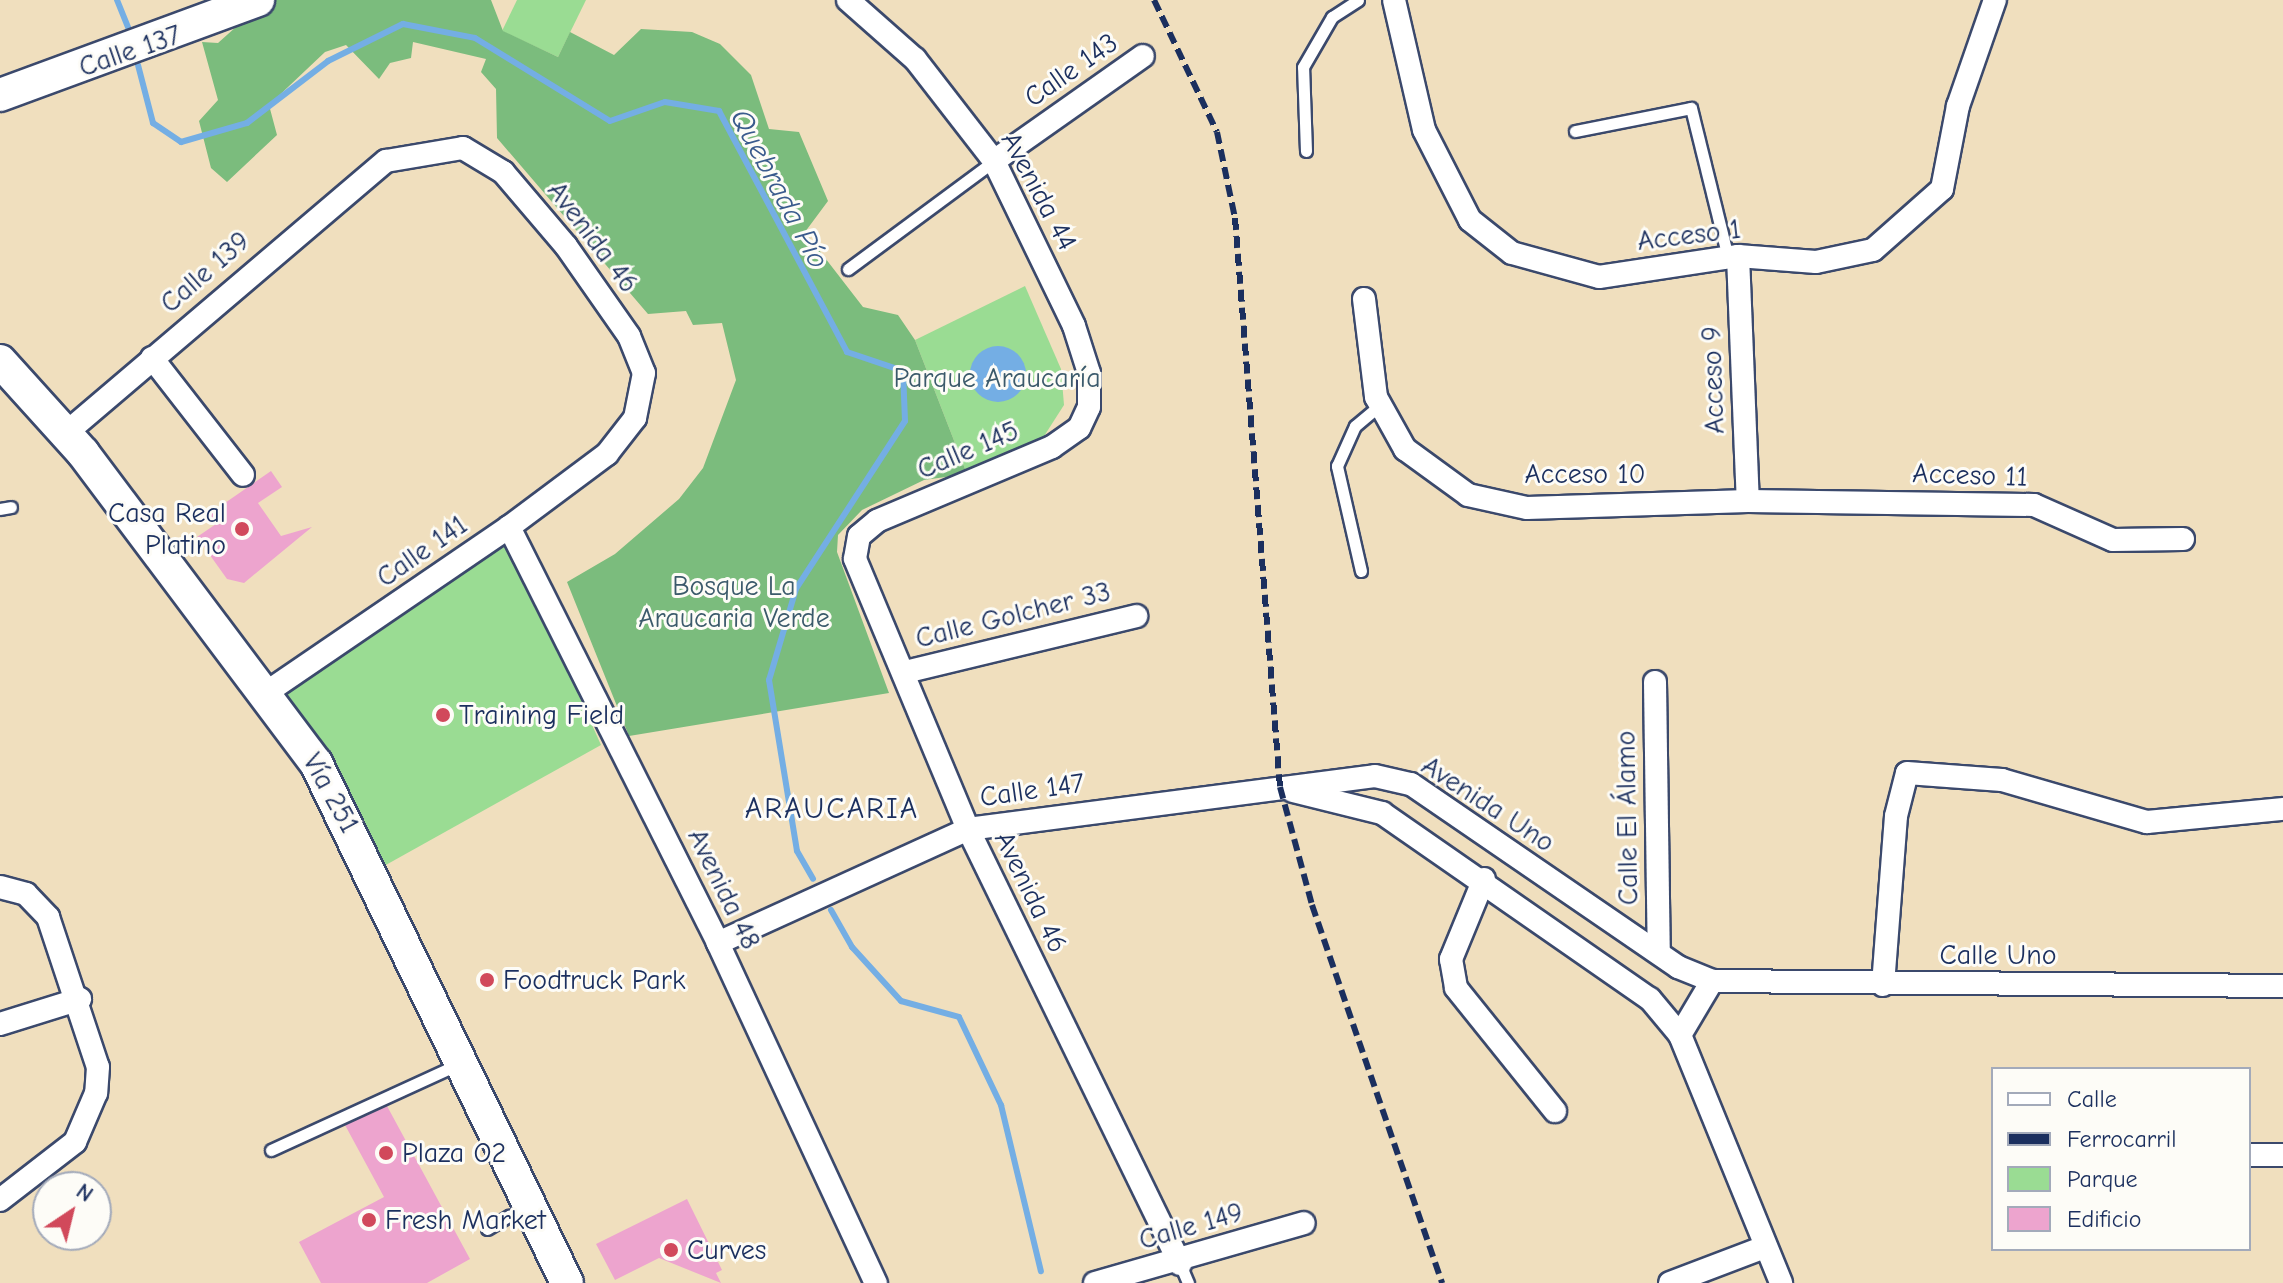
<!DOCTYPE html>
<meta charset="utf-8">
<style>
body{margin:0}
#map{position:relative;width:2283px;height:1283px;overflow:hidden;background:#f0dfbe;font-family:"Comic Neue",sans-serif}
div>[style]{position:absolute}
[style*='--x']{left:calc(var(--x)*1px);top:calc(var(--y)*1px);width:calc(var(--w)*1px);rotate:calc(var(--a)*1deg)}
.green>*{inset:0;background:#9adc93}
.forest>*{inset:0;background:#7bbc7d}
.water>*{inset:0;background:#74aee4}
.round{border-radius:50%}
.stream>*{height:6px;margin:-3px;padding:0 3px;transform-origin:3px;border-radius:3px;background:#74aee4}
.building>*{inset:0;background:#eda4ce}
.roads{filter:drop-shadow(2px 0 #3b496c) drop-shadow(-2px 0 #3b496c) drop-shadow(0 2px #3b496c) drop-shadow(0 -2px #3b496c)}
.lane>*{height:11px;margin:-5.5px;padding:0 5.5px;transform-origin:5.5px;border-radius:5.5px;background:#fff}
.street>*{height:22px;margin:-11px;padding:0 11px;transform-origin:11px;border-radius:11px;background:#fff}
.secondary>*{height:32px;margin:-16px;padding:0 16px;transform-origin:16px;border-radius:16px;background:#fff}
.rail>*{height:6px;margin-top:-3px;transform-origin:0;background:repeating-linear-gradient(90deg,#1b2f5e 0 12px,transparent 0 18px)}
.dots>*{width:22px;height:22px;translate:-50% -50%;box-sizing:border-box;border:4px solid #fdfcf7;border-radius:50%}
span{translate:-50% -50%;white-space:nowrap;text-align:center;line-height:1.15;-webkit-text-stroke:6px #fdfcf7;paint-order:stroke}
.street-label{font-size:28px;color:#1b2f5e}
.park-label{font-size:28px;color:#3b5a6b}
.poi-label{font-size:28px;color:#1b2f5e}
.right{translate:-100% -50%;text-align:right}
.left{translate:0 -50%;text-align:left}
.water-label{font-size:30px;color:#3a5b8d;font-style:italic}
.neighbourhood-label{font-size:30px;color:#1b2f5e;letter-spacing:2px}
.legend{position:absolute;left:1991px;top:1067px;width:260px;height:184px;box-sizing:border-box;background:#fdfcf7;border:2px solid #a3aaba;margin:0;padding:10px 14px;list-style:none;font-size:24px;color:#1b2f5e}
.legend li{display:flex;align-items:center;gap:16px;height:40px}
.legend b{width:40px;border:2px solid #a3aaba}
.north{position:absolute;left:32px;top:1171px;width:80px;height:80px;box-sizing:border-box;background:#fdfcf7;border:2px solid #a3aaba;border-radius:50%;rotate:35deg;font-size:22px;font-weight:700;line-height:32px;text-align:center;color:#1b2f5e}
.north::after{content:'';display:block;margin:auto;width:28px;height:36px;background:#d1495b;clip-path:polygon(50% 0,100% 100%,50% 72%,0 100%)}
</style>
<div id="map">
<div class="green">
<i style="clip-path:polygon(517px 0,586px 0,558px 57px,502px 31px)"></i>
<i style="clip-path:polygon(1025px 286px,1061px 369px,1064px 405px,1039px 444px,967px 474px,915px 340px)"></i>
<i style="clip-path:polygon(508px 537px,601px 745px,384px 866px,282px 686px)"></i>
</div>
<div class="forest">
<i style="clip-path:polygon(266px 0,491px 0,503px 31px,558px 57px,570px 32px,614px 55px,641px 29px,692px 32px,720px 44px,751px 75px,769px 129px,799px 132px,828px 201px,805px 232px,863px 307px,898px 315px,915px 340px,967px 474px,924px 480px,862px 510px,838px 535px,837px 552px,889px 693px,629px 736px,567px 582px,615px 554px,679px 499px,703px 468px,736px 380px,722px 323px,693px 325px,686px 311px,648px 314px,497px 138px,496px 89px,481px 72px,486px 59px,413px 42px,411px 58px,390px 63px,379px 79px,346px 45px,325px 52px,269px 105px,277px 135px,227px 182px,211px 168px,199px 121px,218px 100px,202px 42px,218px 43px)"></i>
</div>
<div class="water">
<i class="round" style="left:970px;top:346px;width:56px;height:56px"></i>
</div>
<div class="stream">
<i style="--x:117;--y:0;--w:35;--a:68"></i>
<i style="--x:138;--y:65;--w:60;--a:75.5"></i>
<i style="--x:153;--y:123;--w:34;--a:34"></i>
<i style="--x:181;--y:142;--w:69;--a:-16.1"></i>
<i style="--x:247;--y:123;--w:102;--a:-37.4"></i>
<i style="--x:328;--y:61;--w:84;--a:-26.3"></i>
<i style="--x:403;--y:24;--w:73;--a:11"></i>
<i style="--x:475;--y:38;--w:158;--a:31.6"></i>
<i style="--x:610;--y:121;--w:58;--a:-19.1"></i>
<i style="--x:665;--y:102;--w:55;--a:9.5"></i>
<i style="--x:719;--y:111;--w:273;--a:62"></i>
<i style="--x:847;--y:352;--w:59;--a:18.7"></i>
<i style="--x:903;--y:371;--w:50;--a:87.7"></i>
<i style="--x:905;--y:421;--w:200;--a:123"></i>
<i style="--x:796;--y:589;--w:95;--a:106.5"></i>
<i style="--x:769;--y:680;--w:173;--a:80.7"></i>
<i style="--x:797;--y:851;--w:32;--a:60"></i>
<i style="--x:831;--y:910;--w:43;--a:60.4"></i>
<i style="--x:852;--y:947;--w:73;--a:47.8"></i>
<i style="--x:901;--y:1001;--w:60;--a:15.4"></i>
<i style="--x:959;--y:1017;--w:98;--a:64.5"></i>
<i style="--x:1001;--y:1105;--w:171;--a:76.5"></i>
</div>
<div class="building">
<i style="clip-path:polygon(271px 471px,282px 487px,258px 503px,281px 536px,312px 527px,244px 583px,227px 579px,197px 537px,216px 524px,209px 514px)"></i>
<i style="clip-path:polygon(387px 1106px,470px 1259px,427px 1283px,321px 1283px,299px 1242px,384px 1197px,345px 1125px)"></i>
<i style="clip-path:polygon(687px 1199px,722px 1270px,716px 1273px,721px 1283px,659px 1258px,615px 1280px,596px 1244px)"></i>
</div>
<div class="roads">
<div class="lane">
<i style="--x:1575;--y:131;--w:118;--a:-11.2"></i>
<i style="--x:1691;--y:108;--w:154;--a:76.1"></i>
<i style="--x:1306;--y:151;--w:84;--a:-92"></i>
<i style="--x:1303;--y:67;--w:58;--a:-59.9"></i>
<i style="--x:1332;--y:17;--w:31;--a:-33"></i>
<i style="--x:848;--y:269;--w:182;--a:-36.5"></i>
<i style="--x:0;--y:509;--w:11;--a:-10"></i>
<i style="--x:1361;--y:571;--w:108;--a:-102.9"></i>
<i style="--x:1337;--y:466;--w:44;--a:-65.8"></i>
<i style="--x:1355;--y:426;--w:34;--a:-40"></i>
<i style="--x:271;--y:1150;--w:207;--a:-24.6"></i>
<i style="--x:487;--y:1229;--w:26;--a:-31"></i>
<i style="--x:509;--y:1216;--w:22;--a:3"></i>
<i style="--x:1180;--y:1264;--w:21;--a:67"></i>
</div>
<div class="street">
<i style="--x:848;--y:0;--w:89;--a:41.4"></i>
<i style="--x:915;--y:59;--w:129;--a:52.2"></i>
<i style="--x:994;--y:161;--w:183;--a:64.1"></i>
<i style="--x:1074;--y:326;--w:49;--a:72.3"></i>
<i style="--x:1089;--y:373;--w:34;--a:90"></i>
<i style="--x:1089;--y:407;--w:23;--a:115"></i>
<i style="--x:1079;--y:428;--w:33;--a:145"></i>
<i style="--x:1052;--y:447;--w:190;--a:157.1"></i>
<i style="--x:877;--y:521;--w:23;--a:140"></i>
<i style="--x:859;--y:536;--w:23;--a:100"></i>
<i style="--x:855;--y:559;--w:293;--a:67.3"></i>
<i style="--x:968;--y:829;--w:484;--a:64"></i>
<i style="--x:1394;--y:0;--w:133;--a:77"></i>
<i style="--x:1424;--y:130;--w:101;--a:62.9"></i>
<i style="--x:1470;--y:220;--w:53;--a:38.2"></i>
<i style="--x:1512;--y:253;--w:90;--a:15.4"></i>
<i style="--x:1599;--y:277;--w:141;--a:-8.6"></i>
<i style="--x:1738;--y:256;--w:78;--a:4.4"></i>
<i style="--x:1816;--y:262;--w:58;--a:-11.9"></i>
<i style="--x:1873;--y:250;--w:92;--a:-41.5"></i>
<i style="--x:1942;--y:189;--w:85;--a:-79.1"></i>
<i style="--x:1958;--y:106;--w:112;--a:-70.8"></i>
<i style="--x:994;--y:161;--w:182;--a:-35.2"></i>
<i style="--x:1738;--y:256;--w:245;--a:87.7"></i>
<i style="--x:1364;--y:299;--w:99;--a:83"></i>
<i style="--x:1376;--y:397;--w:60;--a:60.9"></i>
<i style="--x:1405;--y:449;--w:78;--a:36.1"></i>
<i style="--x:1468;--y:495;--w:60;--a:12.4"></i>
<i style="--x:1527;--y:508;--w:221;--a:-1.8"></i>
<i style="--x:1748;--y:501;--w:286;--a:0.8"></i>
<i style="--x:2034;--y:505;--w:86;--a:23.9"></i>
<i style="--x:2113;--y:540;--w:70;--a:-0.8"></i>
<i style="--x:152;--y:358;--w:148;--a:52.1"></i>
<i style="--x:66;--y:433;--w:420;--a:-40.4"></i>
<i style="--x:386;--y:161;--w:78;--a:-9.6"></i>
<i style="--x:463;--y:148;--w:47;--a:31"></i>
<i style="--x:503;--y:172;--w:97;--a:49.6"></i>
<i style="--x:566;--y:246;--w:110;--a:55"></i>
<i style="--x:629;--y:336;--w:40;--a:68"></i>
<i style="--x:644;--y:373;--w:46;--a:101.3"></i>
<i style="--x:635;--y:418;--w:46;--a:127.9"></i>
<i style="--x:607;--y:454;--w:122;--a:143.3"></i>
<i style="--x:509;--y:527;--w:293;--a:145.7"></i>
<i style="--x:509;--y:527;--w:466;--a:63.3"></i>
<i style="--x:718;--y:943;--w:375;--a:65.1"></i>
<i style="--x:905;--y:672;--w:238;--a:-13.6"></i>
<i style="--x:1655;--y:682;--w:271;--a:89.2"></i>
<i style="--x:1293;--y:791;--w:92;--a:13.9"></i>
<i style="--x:1382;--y:813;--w:326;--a:34.8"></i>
<i style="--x:1650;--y:999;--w:47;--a:50.2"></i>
<i style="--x:1680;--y:1035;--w:268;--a:67.8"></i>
<i style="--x:1484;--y:879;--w:87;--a:112.4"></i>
<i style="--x:1451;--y:959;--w:29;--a:80"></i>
<i style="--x:1456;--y:988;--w:158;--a:51.2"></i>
<i style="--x:0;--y:887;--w:27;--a:15"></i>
<i style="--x:26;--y:894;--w:32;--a:46"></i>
<i style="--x:48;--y:917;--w:158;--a:71.6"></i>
<i style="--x:98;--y:1067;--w:26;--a:94"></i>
<i style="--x:96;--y:1093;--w:53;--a:113.2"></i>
<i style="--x:75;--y:1142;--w:95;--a:142.3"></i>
<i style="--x:718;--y:943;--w:275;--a:-24.5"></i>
<i style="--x:968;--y:829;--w:410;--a:-7.4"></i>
<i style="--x:1375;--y:776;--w:37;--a:13"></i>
<i style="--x:1411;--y:784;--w:324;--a:34.4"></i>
<i style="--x:1678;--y:967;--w:37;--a:22"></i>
<i style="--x:1712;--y:981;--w:571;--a:0.5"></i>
<i style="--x:1883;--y:985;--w:169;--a:-85.6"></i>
<i style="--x:1896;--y:816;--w:44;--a:-75.7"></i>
<i style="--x:1907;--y:773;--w:95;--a:4.2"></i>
<i style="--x:2002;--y:780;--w:151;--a:16.2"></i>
<i style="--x:2147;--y:822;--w:137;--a:-5.5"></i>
<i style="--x:0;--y:1024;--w:84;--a:-17.4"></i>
<i style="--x:1680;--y:1035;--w:63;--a:-59.3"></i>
<i style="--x:2249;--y:1155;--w:34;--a:0"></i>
<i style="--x:1095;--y:1283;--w:217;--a:-16"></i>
<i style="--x:1670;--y:1283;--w:102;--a:-20.8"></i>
</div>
<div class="secondary">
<i style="--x:0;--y:95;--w:275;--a:-20.2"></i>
<i style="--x:0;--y:361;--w:124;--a:47.9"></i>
<i style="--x:83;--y:453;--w:388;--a:53.1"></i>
<i style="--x:316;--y:763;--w:577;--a:64.23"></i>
</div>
</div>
<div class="rail">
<i style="--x:1154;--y:0;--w:146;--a:64.5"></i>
<i style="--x:1217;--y:132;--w:88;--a:78.2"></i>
<i style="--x:1235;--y:218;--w:571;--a:85.48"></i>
<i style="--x:1280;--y:787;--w:122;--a:74.8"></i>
<i style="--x:1312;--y:905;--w:400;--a:71"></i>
</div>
<div class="dots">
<i style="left:242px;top:529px;background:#d1495b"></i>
<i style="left:443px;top:715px;background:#d1495b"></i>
<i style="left:487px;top:980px;background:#d1495b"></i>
<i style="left:386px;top:1153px;background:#d1495b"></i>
<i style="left:369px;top:1220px;background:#d1495b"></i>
<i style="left:671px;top:1250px;background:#d1495b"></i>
</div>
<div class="street-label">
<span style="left:130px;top:51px;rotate:-19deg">Calle 137</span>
<span style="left:1071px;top:70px;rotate:-35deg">Calle 143</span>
<span style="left:1039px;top:191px;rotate:62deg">Avenida 44</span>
<span style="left:1689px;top:235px;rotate:-7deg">Acceso 1</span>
<span style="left:593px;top:237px;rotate:53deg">Avenida 46</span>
<span style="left:205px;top:272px;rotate:-41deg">Calle 139</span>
<span style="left:1713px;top:380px;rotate:-92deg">Acceso 9</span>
<span style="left:968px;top:450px;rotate:-23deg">Calle 145</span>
<span style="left:1585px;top:474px">Acceso 10</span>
<span style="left:1970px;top:475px;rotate:2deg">Acceso 11</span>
<span style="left:422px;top:551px;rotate:-35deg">Calle 141</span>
<span style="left:1013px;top:615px;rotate:-14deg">Calle Golcher 33</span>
<span style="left:1032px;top:790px;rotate:-8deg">Calle 147</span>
<span style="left:331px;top:793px;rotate:61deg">Vía 251</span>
<span style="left:1488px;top:804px;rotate:33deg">Avenida Uno</span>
<span style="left:1627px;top:818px;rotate:-91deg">Calle El Álamo</span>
<span style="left:724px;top:889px;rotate:64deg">Avenida 48</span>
<span style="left:1031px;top:892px;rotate:64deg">Avenida 46</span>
<span style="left:1998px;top:955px">Calle Uno</span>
<span style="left:1191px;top:1226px;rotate:-16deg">Calle 149</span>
</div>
<div class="park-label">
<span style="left:997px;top:378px">Parque Araucaría</span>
<span style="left:734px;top:602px">Bosque La<br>Araucaria Verde</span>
</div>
<div class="poi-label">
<span class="right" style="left:226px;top:529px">Casa Real<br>Platino</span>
<span class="left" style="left:459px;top:715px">Training Field</span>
<span class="left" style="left:503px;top:980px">Foodtruck Park</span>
<span class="left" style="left:402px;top:1153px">Plaza O2</span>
<span class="left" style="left:385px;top:1220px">Fresh Market</span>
<span class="left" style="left:687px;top:1250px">Curves</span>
</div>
<div class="water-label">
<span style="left:779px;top:189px;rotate:62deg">Quebrada Pío</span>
</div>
<div class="neighbourhood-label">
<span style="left:832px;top:809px">ARAUCARIA</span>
</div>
<ul class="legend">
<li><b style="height:10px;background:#fff"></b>Calle</li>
<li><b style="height:10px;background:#1b2f5e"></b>Ferrocarril</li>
<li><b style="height:22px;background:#9adc93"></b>Parque</li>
<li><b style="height:22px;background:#eda4ce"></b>Edificio</li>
</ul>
<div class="north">N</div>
</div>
